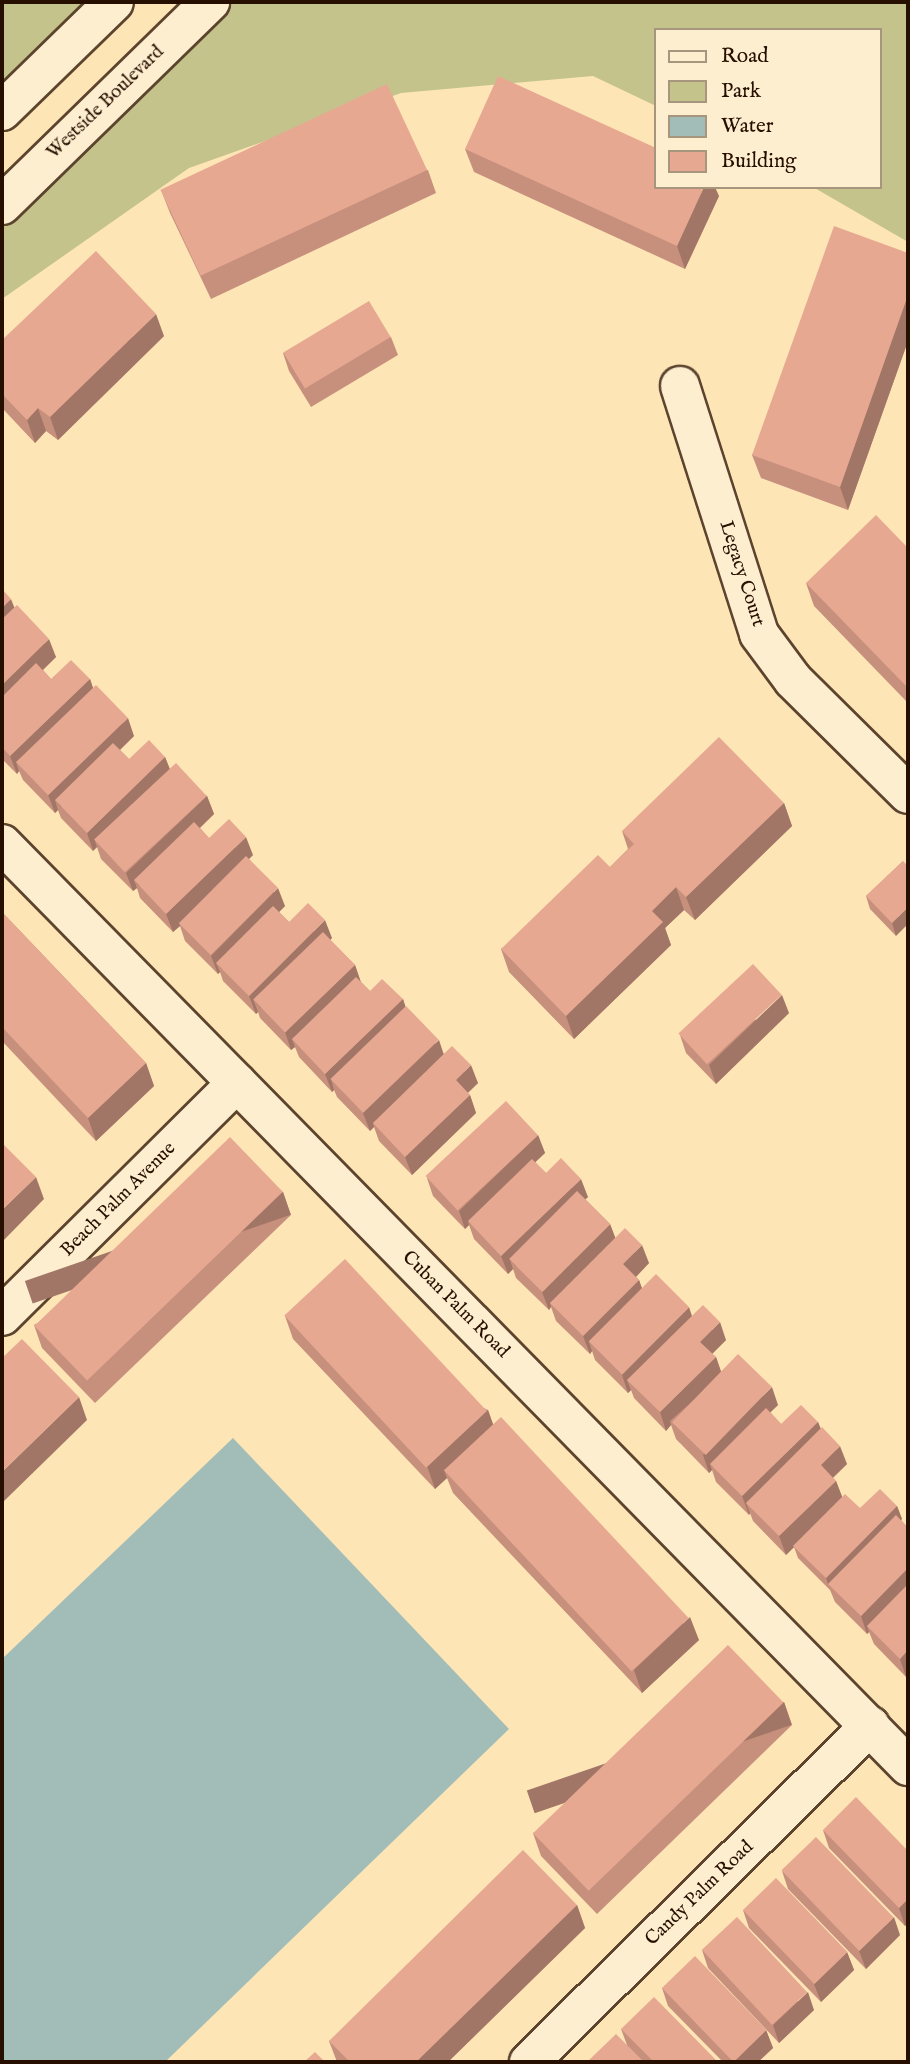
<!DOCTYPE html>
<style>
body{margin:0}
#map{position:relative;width:910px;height:2064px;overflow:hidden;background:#fde5b6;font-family:"IM FELL English",serif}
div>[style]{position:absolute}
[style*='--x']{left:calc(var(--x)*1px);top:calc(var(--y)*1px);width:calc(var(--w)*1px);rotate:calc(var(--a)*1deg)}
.green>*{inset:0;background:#c4c38b}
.water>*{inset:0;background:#a2bdb7}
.roads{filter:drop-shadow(2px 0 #5c442e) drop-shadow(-2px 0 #5c442e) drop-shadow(0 2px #5c442e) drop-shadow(0 -2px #5c442e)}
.minor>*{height:38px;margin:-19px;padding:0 19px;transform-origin:19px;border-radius:19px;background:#feeed0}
.wall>*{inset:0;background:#c7907d}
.shaded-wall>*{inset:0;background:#a27666;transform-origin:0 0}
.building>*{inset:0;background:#e7a891;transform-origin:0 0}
span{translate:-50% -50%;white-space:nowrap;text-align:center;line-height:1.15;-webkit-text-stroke:5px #feeed0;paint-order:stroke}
.street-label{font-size:19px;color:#270f00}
.frame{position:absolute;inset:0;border:4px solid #270f00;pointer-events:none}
.legend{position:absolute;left:654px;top:28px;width:228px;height:161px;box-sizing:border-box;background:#feeed0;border:2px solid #a8957d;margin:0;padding:9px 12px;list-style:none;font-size:21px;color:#270f00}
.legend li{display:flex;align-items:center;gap:14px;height:35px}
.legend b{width:35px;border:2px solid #a8957d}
</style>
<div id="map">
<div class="green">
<i style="clip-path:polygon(2px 2px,91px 2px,2px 89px)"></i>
<i style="clip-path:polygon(232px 2px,908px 2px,908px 242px,813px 187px,880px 187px,880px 30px,656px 30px,656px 106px,593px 76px,401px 93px,189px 168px,2px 299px,2px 227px)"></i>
</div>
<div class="water">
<i style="clip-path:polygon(233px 1438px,509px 1729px,165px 2062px,2px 2062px,2px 1659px)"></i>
</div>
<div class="roads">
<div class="minor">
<i style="--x:2;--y:111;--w:156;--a:-44.2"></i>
<i style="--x:2;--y:205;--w:291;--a:-44.3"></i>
<i style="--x:680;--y:386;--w:260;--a:72.3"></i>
<i style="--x:759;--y:634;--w:57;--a:53.5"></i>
<i style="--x:793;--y:680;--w:162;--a:44.7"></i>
<i style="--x:2;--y:844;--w:1293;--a:45.5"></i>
<i style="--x:2;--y:1316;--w:331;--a:-44.8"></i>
<i style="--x:529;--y:2062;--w:479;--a:-44.6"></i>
</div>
</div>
<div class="wall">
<i style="clip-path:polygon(465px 149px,719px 196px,685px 269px,474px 172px)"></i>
<i style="clip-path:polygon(428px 170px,436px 193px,211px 299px,170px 213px,161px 190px)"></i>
<i style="clip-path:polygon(908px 253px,908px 341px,848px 510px,761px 478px,752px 455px)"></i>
<i style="clip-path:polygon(164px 336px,58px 440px,46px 431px,35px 443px,2px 408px,2px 340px)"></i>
<i style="clip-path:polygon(391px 337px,398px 355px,311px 407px,289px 371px,283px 353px)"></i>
<i style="clip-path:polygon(908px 548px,908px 703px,814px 606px,806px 583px)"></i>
<i style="clip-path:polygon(2px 589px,14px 607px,56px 657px,43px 670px,51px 679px,90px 679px,93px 688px,134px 736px,120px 750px,129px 759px,165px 757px,170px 769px,207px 796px,214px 814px,200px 828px,209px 838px,253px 855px,249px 859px,285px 906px,279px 912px,289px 922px,332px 938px,330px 940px,355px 965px,361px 982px,370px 991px,403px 999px,405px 1007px,444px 1054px,478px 1083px,468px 1093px,470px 1095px,476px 1113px,412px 1175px,379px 1141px,374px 1127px,370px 1131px,337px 1097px,334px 1090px,332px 1092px,299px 1057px,295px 1047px,291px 1050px,260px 1018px,258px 1012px,256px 1014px,223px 981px,220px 972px,218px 974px,185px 941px,180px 926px,173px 932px,140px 898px,137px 888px,133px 891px,101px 859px,97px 847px,93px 851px,61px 818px,58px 810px,55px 813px,23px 780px,19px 771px,17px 774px,2px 759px)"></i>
<i style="clip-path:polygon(784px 803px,792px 826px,695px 920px,684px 910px,665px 928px,671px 945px,574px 1039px,509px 972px,501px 949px,610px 867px,628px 849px,622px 831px)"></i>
<i style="clip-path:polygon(903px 861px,896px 936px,870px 909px,866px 896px)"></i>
<i style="clip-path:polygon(2px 912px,146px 1063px,154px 1086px,96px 1141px,2px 1041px)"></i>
<i style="clip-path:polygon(789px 1013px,716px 1084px,686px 1053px,680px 1035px)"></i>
<i style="clip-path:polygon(538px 1135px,545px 1153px,535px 1162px,546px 1173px,588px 1197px,585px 1199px,610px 1224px,615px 1238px,649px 1263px,636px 1277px,639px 1280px,642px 1288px,692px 1316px,726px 1340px,712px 1354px,716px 1357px,721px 1371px,778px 1405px,770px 1412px,781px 1424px,818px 1422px,821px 1429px,847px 1464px,833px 1478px,836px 1481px,842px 1497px,860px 1508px,897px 1506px,902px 1519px,901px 1520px,908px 1528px,908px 1675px,906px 1677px,874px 1644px,869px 1632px,867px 1634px,835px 1602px,830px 1590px,798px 1558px,794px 1547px,786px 1555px,753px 1521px,750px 1513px,749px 1515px,716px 1482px,712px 1470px,709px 1473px,676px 1439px,671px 1425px,666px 1431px,634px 1398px,631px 1390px,628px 1393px,595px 1360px,592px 1351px,590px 1354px,556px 1321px,551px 1307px,549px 1310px,516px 1278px,513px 1269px,508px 1274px,474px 1239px,469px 1225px,465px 1229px,433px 1196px,427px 1178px)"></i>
<i style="clip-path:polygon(283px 1192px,291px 1215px,95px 1403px,42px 1348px,34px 1325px)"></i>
<i style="clip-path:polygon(285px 1316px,488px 1410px,493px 1424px,699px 1640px,642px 1693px,453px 1493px,447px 1478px,435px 1489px,293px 1339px)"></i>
<i style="clip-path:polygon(784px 1702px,792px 1725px,597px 1914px,541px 1856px,533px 1833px)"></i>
<i style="clip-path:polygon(823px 1830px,908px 1851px,908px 1923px,905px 1926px,829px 1848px)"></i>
<i style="clip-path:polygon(782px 1871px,900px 1935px,866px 1969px,788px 1889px)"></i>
<i style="clip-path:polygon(577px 1905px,585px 1928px,448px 2062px,337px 2062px,329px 2041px)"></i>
<i style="clip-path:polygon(743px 1910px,847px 1952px,854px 1970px,821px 2002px,749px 1928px)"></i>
<i style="clip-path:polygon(702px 1950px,814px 2010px,779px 2043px,708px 1968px)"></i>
<i style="clip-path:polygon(662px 1988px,766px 2030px,773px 2048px,758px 2062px,723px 2062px,668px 2006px)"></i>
<i style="clip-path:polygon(621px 2029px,718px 2062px,587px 2062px,627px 2045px)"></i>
</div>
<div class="shaded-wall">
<i style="clip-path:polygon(704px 187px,715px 187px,719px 196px,685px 269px,677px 246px)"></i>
<i style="clip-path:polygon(908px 295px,908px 341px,848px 510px,840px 487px)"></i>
<i style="clip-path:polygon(156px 314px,164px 336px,58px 440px,50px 417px)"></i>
<i style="clip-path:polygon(38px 408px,46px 431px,35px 443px,27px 420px)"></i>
<i style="clip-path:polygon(11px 599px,18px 617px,2px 632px,2px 608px)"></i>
<i style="clip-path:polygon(49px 639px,56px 657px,2px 709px,2px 685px)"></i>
<i style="clip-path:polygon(90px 679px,96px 697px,16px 762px,19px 771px,17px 774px,10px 756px)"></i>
<i style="clip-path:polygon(128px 718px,134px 736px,61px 807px,55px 800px,58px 810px,55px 813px,48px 795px)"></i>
<i style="clip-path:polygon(165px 757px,172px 775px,95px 841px,97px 847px,93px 851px,87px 833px)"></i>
<i style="clip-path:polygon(207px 796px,214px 814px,139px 886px,134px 880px,137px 888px,133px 891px,126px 873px)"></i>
<i style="clip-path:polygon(784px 803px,792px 826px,695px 920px,686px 897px)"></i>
<i style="clip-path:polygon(246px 837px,253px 855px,180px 925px,179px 923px,180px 926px,173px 932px,166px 914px)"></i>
<i style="clip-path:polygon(676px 887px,684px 910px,665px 928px,671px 945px,574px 1039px,566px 1016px,652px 911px)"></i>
<i style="clip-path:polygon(278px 888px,285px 906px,222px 969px,216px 963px,220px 972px,218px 974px,211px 956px)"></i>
<i style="clip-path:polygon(908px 907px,908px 924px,896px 936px,892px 923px)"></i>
<i style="clip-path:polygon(325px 920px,332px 938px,261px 1008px,253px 999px,258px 1012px,256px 1014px,249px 996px)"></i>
<i style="clip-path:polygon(355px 965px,361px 983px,292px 1039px,295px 1047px,291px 1050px,285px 1032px)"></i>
<i style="clip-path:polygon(782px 995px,789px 1013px,716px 1084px,709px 1065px)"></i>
<i style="clip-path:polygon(403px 999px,409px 1017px,331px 1079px,334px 1090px,332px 1092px,325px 1074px)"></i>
<i style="clip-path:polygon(439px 1040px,445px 1058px,373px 1123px,374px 1127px,370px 1131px,363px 1113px)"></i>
<i style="clip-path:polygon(146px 1063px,154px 1086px,96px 1141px,88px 1118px)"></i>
<i style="clip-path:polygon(471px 1065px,478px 1083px,462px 1098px,456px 1080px)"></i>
<i style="clip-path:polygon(470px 1095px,476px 1113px,412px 1175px,405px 1157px)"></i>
<i style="clip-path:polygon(538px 1135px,545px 1153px,471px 1224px,468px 1221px,469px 1225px,465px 1229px,459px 1211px)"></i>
<i style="clip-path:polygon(36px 1177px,44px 1199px,2px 1242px,2px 1210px)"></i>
<i style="clip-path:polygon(581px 1179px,588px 1197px,516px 1266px,510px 1260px,513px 1269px,508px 1274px,501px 1256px)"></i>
<i style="left:283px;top:1192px;width:24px;height:273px;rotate:71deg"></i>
<i style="clip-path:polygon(610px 1224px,617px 1242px,550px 1303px,551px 1307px,549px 1310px,542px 1292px)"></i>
<i style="clip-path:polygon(642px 1245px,649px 1263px,630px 1283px,623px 1264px)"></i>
<i style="clip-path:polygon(639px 1280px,645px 1298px,589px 1342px,592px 1351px,590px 1354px,583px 1336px)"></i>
<i style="clip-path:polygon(689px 1307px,695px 1325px,627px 1380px,631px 1390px,628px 1393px,622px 1375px)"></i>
<i style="clip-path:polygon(720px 1322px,726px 1340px,706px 1360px,700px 1342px)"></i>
<i style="clip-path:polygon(716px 1357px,722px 1375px,670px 1421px,671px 1425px,666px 1431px,660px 1412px)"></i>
<i style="clip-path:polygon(772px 1387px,778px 1405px,714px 1468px,710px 1464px,712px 1470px,709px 1473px,703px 1455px)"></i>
<i style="clip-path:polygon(79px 1397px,87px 1420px,2px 1503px,2px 1472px)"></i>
<i style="clip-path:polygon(488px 1410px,496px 1433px,444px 1470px,447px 1478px,435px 1489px,427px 1466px)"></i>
<i style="clip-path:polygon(818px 1422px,825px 1440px,746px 1503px,750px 1513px,749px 1515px,742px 1496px)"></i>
<i style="clip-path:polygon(840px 1446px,847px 1464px,827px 1483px,821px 1465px)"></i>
<i style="clip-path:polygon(836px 1481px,843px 1499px,786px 1555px,779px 1536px)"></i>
<i style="clip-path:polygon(897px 1506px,902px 1519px,833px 1588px,828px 1584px,826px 1578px)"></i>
<i style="clip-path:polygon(908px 1568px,908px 1593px,867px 1626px,869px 1632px,867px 1634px,861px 1616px)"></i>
<i style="clip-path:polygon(690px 1617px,699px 1640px,642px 1693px,634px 1670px)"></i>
<i style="clip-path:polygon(908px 1650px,908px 1665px,906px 1663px,908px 1670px,908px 1675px,906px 1677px,900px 1659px)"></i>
<i style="left:784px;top:1702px;width:24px;height:272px;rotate:71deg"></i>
<i style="clip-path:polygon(908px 1899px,908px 1923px,905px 1926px,899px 1908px)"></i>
<i style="clip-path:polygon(577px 1905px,585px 1928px,448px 2062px,416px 2062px)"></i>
<i style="clip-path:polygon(894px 1917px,900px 1935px,866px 1969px,859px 1951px)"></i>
<i style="clip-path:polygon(847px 1952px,854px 1970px,821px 2002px,814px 1984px)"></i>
<i style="clip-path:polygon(808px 1992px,814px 2010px,779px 2043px,773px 2025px)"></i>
<i style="clip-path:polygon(766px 2030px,773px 2048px,758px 2062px,734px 2062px)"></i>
</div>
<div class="building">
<i style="clip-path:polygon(498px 76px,656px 148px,656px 187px,704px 187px,677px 246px,465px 149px)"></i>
<i style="left:387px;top:84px;width:95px;height:250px;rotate:65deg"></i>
<i style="clip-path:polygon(834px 226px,908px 253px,908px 295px,840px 487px,752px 455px)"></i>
<i style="clip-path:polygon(96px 251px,156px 314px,50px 417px,38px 408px,27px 420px,2px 394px,2px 340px)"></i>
<i style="left:369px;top:301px;width:42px;height:100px;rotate:59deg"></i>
<i style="clip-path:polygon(876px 515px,908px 548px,908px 688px,806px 583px)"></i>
<i style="clip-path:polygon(2px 589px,11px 599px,2px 608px)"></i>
<i style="clip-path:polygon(17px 605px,49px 639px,2px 685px,2px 619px)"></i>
<i style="clip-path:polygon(71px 660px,90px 679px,10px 756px,2px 747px,2px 697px,36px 663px,51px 679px)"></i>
<i style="left:96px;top:685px;width:46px;height:111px;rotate:46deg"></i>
<i style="clip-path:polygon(719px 737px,784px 803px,686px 897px,676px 887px,652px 911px,663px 922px,566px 1016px,501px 949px,598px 855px,610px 867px,634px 844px,622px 831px)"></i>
<i style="clip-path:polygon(149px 740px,165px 757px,87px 833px,55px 800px,113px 743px,129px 759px)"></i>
<i style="left:176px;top:763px;width:45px;height:112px;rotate:47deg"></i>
<i style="clip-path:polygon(229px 819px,246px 837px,166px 914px,134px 880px,194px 822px,209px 838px)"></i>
<i style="left:246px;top:856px;width:45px;height:95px;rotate:45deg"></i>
<i style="clip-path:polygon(903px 861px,908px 866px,908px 907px,892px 923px,866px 896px)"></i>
<i style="clip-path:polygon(308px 903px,325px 920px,249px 996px,216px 963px,273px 906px,289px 922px)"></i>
<i style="clip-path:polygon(2px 912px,146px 1063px,88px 1118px,2px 1027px)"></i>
<i style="left:323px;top:932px;width:46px;height:97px;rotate:46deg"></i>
<i style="left:753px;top:964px;width:42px;height:102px;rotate:47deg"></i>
<i style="clip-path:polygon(356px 977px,370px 991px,382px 979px,403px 999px,325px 1074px,292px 1039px)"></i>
<i style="left:406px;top:1006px;width:47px;height:105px;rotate:46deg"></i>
<i style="clip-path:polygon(452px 1046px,471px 1065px,456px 1080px,470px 1095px,405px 1157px,373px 1123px)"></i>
<i style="left:506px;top:1101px;width:47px;height:110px;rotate:47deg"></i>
<i style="left:230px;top:1137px;width:76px;height:272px;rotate:46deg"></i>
<i style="clip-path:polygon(2px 1143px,36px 1177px,2px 1210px)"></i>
<i style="clip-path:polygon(561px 1158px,581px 1179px,501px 1256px,468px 1221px,532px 1159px,546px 1173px)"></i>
<i style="left:577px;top:1191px;width:47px;height:96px;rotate:45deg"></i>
<i style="clip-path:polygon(625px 1228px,642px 1245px,623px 1264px,639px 1280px,583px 1336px,550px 1303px)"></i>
<i style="left:345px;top:1259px;width:208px;height:83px;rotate:47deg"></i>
<i style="left:656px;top:1274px;width:47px;height:95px;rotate:45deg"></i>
<i style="clip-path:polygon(703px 1305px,720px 1322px,700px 1342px,716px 1357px,660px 1412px,627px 1380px)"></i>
<i style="clip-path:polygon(22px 1339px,79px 1397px,2px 1472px,2px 1358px)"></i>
<i style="left:738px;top:1354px;width:47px;height:95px;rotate:44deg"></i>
<i style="clip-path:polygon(801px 1405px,818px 1422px,742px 1496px,710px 1464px,766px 1408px,781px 1424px)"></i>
<i style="left:501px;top:1417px;width:275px;height:78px;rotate:47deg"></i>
<i style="clip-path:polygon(822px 1427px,840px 1446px,821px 1465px,836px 1481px,779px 1536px,746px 1503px)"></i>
<i style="clip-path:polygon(880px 1489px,897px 1506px,826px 1578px,793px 1546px,845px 1494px,860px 1508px)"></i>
<i style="clip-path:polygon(896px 1515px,908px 1528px,908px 1568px,861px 1616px,828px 1584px)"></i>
<i style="clip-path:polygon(908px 1584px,908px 1650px,900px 1659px,867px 1626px)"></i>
<i style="left:728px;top:1645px;width:80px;height:271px;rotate:46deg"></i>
<i style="clip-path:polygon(856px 1797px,908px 1851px,908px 1899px,899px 1908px,823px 1830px)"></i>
<i style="left:816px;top:1837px;width:112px;height:48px;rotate:46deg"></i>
<i style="clip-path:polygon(523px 1850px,577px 1905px,416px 2062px,350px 2062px,329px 2041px)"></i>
<i style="left:776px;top:1878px;width:103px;height:46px;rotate:46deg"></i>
<i style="left:737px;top:1917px;width:103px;height:48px;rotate:47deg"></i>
<i style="left:695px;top:1956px;width:103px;height:46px;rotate:46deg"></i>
<i style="clip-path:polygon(654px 1997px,718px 2062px,654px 2062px,621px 2029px)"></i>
<i style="clip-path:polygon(616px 2034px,644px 2062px,587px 2062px)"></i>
<i style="clip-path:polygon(315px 2052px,325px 2062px,304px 2062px)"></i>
</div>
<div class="street-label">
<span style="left:106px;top:103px;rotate:-44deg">Westside Boulevard</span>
<span style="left:741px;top:574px;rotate:72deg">Legacy Court</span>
<span style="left:119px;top:1200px;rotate:-45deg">Beach Palm Avenue</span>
<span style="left:455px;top:1305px;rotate:45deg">Cuban Palm Road</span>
<span style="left:700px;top:1894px;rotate:-44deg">Candy Palm Road</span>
</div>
<div class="frame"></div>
<ul class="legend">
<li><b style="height:9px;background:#feeed0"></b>Road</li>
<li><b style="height:19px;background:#c4c38b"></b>Park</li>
<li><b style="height:19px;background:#a2bdb7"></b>Water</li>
<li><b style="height:19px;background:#e7a891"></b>Building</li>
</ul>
</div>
